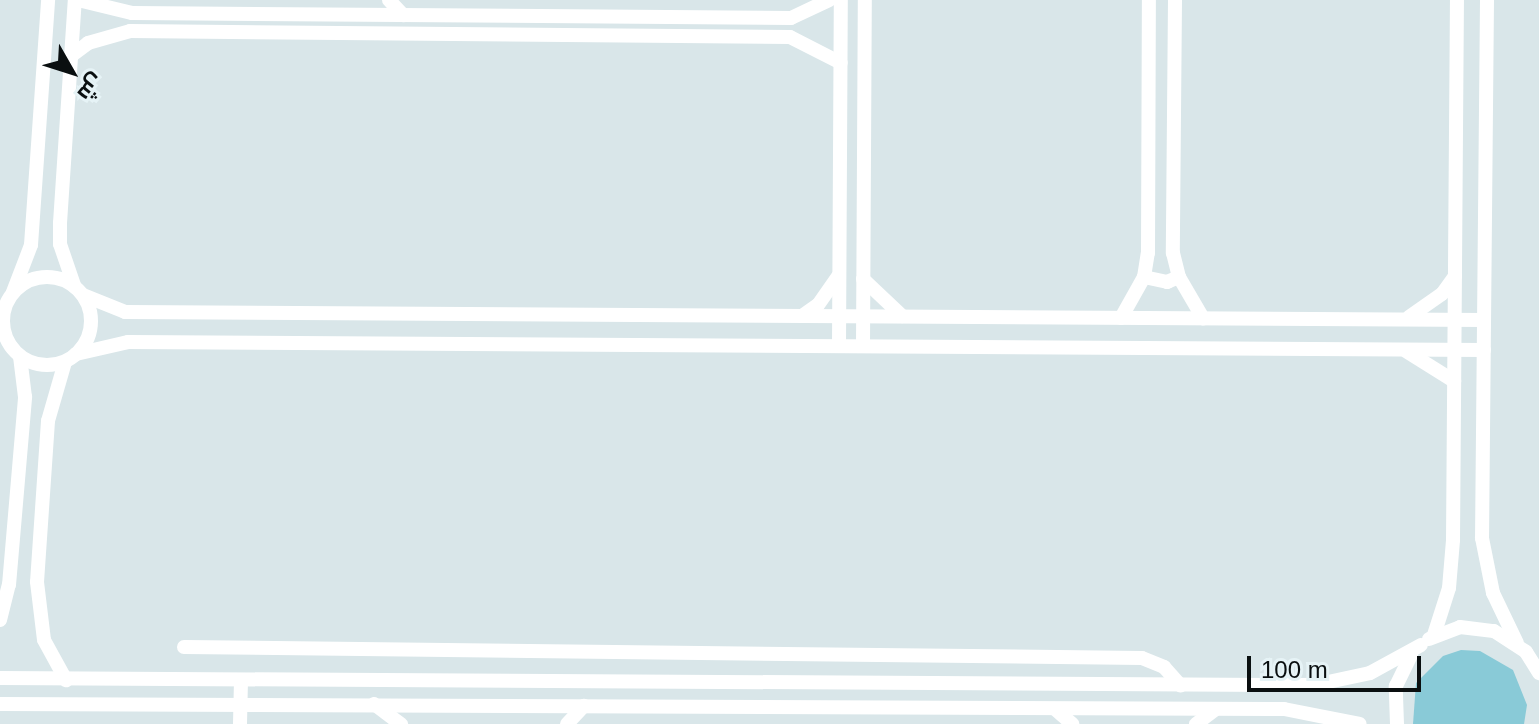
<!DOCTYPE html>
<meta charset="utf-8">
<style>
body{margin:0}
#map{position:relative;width:1539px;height:724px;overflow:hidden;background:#d9e6e9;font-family:Arial,Cairo,sans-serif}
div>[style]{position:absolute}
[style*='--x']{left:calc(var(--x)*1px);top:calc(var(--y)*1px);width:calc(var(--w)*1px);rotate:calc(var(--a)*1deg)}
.green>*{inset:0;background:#89cad7}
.minor>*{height:14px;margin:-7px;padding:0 7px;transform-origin:7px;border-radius:7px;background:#fff}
.minor>.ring{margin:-7px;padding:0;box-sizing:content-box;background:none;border:14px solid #fff;border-radius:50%}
span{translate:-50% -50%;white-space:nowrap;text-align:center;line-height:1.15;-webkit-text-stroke:8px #e6f3f6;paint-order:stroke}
.north{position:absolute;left:32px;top:32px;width:80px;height:80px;-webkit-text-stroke:6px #e6f3f6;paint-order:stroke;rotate:129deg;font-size:22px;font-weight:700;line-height:32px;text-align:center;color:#0a0f10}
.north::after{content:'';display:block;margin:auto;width:28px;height:36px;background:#0a0f10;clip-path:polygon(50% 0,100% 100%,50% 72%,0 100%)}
.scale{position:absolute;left:1247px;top:656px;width:174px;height:36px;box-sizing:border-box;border:4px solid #0a0f10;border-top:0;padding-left:10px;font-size:24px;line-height:28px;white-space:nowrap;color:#0a0f10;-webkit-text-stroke:6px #e6f3f6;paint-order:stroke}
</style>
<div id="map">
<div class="green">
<i style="clip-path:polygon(1461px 650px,1480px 651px,1513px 670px,1527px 705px,1524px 724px,1413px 724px,1416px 683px,1443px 656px)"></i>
</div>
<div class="minor">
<i style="--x:78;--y:0;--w:56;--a:13.5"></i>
<i style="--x:132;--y:13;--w:659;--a:0.43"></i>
<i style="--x:791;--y:18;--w:42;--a:-25.3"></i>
<i style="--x:389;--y:0;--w:21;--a:47"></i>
<i style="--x:1175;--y:0;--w:253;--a:90.5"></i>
<i style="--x:1173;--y:253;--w:25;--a:76"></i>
<i style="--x:1179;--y:277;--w:48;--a:59.7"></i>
<i style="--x:1487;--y:0;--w:538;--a:90.53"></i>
<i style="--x:1482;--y:538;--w:56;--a:78.7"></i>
<i style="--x:1493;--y:593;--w:55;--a:64.4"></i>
<i style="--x:71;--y:56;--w:21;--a:-37"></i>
<i style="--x:88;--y:43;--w:44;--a:-15.9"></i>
<i style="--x:130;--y:31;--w:660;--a:0.52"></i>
<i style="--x:790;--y:37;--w:57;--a:27"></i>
<i class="ring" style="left:3px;top:277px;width:74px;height:74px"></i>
<i style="--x:1144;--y:277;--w:24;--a:12"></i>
<i style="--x:1167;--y:282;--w:13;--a:-23"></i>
<i style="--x:863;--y:279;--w:54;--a:43.5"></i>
<i style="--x:74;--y:285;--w:43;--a:-108.9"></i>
<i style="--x:60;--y:244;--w:21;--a:-90"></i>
<i style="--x:60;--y:223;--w:224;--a:-86.2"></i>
<i style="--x:13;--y:292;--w:50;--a:-69"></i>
<i style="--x:31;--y:245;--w:246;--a:-86"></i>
<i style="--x:83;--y:295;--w:45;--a:22"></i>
<i style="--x:125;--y:312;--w:1359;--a:0.34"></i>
<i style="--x:802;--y:316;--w:19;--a:-35"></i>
<i style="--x:818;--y:305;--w:35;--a:-55"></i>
<i style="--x:1409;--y:317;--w:40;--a:-34.9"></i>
<i style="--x:1442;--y:294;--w:22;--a:-54"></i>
<i style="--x:1121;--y:318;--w:47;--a:-60.7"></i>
<i style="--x:1144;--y:277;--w:24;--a:-81"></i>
<i style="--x:1148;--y:253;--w:253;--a:-89.8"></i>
<i style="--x:839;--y:346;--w:346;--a:-89.7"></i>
<i style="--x:863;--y:346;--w:346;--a:-89.7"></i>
<i style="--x:1406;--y:351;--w:57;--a:32"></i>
<i style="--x:76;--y:354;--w:53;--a:-13"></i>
<i style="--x:128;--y:342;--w:1356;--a:0.34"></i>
<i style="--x:65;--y:362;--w:61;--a:106.1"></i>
<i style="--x:48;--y:421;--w:161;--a:93.9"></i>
<i style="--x:37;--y:582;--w:58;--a:83.1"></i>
<i style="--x:44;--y:640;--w:46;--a:61.2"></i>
<i style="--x:0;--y:620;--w:36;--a:-76"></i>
<i style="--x:9;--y:585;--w:189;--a:-85.1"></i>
<i style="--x:25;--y:397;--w:41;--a:-97"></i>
<i style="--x:1434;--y:635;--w:49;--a:-72.3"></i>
<i style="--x:1449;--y:588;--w:48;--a:-85.2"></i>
<i style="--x:1453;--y:540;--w:540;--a:-89.58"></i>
<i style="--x:1429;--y:639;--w:33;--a:-21"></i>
<i style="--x:1460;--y:627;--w:34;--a:7"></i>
<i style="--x:1494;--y:631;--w:38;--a:33"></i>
<i style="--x:1526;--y:652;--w:25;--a:58"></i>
<i style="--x:184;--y:647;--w:958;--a:0.66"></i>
<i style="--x:1142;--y:658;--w:24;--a:22"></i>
<i style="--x:1164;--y:667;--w:25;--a:48"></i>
<i style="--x:0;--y:678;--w:1314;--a:0.31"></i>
<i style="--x:1314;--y:685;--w:57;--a:-12.1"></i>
<i style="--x:1370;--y:673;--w:58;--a:-28.8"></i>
<i style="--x:0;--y:704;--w:1284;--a:0.22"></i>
<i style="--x:1284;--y:709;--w:77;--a:11.2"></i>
<i style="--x:374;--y:704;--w:34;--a:37"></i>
<i style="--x:1055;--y:709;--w:23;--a:41"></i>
<i style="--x:240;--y:724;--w:43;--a:-88.7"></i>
<i style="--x:567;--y:724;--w:25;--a:-47"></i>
<i style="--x:1196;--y:724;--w:25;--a:-37"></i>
<i style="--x:1397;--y:724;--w:38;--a:-92"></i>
<i style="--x:1396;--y:686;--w:34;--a:-64"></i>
</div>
<div class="north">ش</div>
<div class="scale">100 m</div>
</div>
